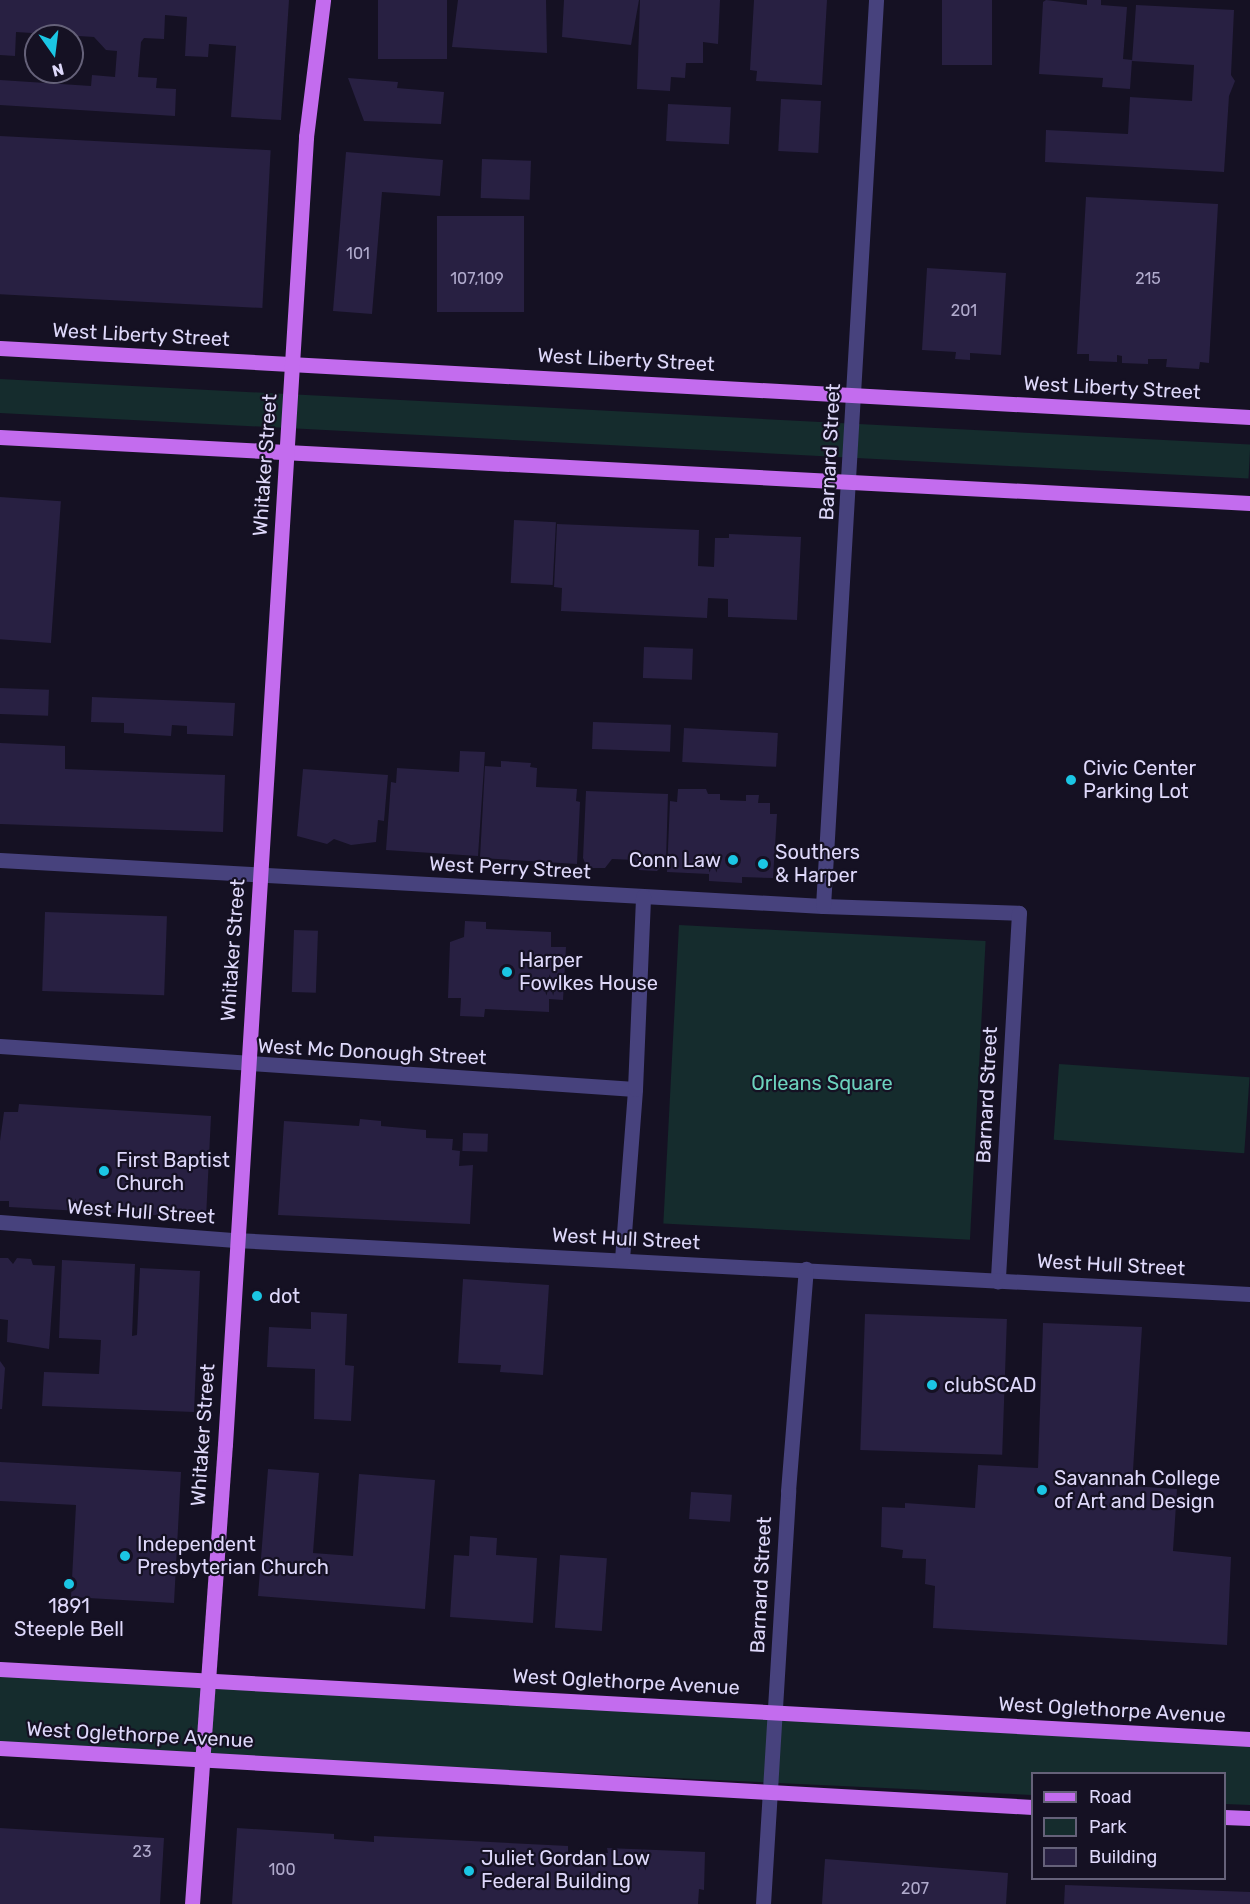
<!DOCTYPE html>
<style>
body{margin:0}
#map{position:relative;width:1250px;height:1904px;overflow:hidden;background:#151123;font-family:Rubik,sans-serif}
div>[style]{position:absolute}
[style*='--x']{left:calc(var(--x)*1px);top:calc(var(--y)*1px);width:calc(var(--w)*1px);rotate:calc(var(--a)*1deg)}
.green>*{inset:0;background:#152c2d;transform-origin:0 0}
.building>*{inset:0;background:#282042;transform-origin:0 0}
.minor>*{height:15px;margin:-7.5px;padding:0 7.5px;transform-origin:7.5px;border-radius:7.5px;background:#47427d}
.major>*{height:15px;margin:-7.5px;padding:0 7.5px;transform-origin:7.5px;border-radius:7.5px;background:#c36cee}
.dots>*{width:16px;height:16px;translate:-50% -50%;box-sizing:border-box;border:3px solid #151123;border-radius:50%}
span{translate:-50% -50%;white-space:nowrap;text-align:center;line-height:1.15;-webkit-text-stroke:4.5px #151123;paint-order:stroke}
.number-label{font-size:16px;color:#b0aacc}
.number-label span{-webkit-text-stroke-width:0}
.street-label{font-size:20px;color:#ded8fa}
.poi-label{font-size:20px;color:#ded8fa}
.left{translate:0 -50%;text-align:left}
.right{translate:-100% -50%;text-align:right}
.park-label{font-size:20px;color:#6cd2bd}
.legend{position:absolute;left:1031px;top:1772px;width:195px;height:108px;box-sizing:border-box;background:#151123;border:2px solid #656179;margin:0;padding:8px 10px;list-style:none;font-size:18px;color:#ded8fa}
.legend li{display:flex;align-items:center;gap:12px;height:30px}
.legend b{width:30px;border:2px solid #656179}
.north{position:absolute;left:24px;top:24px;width:60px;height:60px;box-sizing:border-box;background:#151123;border:2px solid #656179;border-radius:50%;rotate:166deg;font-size:16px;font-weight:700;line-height:24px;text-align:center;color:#ded8fa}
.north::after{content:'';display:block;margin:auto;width:21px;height:27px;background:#1bc6e4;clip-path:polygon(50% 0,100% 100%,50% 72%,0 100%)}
</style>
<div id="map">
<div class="green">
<i style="left:0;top:379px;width:1252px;height:34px;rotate:3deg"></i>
<i style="left:679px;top:925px;width:307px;height:299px;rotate:3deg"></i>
<i style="left:1059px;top:1064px;width:191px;height:76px;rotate:4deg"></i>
<i style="clip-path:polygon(0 1663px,1250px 1740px,1250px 1805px,1225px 1804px,1224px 1774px,1032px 1774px,1032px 1795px,0 1746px)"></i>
</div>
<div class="building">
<i style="clip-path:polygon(0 0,289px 0,281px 120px,231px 117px,236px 46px,209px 44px,208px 57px,185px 56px,187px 17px,165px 15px,164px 39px,144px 38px,141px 42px,138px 77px,157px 78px,156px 88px,176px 89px,175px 116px,0 105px,0 80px,91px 86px,92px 75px,115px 77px,117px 51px,106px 50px,94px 37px,16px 32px,15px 56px,0 55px)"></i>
<i style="left:378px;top:0;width:69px;height:59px"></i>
<i style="clip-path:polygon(458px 0,546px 0,547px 53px,452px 47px)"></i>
<i style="clip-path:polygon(564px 0,639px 0,631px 45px,562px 37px)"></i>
<i style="clip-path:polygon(640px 0,720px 0,718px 44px,703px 42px,703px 63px,686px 63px,685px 78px,671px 77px,670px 91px,637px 89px)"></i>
<i style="clip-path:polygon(754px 0,827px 0,822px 85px,756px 81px,757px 71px,750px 70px)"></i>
<i style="left:942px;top:0;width:50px;height:65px"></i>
<i style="clip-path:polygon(1046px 0,1087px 5px,1087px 0,1101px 0,1101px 5px,1127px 7px,1123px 59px,1132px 60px,1130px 89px,1102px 87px,1103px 78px,1039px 74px,1043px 2px)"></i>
<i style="clip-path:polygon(1136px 5px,1234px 10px,1231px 75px,1235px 81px,1229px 96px,1224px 172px,1045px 162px,1046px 130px,1128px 134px,1130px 97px,1192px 101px,1194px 65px,1132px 61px)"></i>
<i style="clip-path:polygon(348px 78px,398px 82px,397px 88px,444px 92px,441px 124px,364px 121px)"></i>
<i style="left:781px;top:99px;width:40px;height:52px;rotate:3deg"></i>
<i style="left:668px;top:104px;width:63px;height:37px;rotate:3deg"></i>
<i style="left:0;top:136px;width:271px;height:158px;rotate:3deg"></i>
<i style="clip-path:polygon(346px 152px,443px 160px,440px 196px,382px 192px,372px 314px,333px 311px)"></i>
<i style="left:482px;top:159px;width:49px;height:39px;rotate:2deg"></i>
<i style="clip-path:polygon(1086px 197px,1218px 204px,1209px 363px,1200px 362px,1199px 369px,1166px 367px,1167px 359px,1148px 359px,1148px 364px,1122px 363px,1122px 356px,1117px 355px,1117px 362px,1089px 361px,1089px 354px,1077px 354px)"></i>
<i style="left:437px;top:216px;width:87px;height:96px"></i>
<i style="clip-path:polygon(927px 268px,1006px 273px,1001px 355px,970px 353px,970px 360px,955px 359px,956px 352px,922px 350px)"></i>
<i style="left:0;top:497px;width:61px;height:142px;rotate:4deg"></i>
<i style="left:514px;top:520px;width:42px;height:63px;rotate:3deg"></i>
<i style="clip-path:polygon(557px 524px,699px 530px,698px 566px,714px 567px,715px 538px,729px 538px,729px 534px,801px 537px,797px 620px,728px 617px,728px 599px,708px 598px,707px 618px,561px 611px,562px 588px,554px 587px)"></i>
<i style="left:644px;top:647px;width:49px;height:31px;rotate:2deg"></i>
<i style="left:0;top:688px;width:49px;height:26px;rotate:2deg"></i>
<i style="clip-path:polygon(92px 697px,235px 703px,233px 736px,187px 734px,187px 726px,172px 725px,171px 736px,124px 733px,124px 723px,91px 722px)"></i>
<i style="left:593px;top:722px;width:78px;height:27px;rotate:2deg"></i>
<i style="left:684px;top:728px;width:94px;height:34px;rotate:3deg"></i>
<i style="clip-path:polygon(0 743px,65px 746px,65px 769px,225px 775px,223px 832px,0 824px)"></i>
<i style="clip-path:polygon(460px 751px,485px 752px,478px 856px,386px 850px,391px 782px,396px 783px,397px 768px,459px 772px)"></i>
<i style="clip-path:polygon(501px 761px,531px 763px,530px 767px,537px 768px,536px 787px,577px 789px,576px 801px,580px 802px,577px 864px,480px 858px,485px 766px,501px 767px)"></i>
<i style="clip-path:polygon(303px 769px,388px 775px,384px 821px,378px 820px,376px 842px,351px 845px,334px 839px,327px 844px,297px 836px)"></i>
<i style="clip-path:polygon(678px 789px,706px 789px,708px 794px,720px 794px,720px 800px,746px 801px,746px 795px,759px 795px,758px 803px,770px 803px,770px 814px,777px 814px,773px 878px,742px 877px,742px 883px,709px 881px,709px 874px,667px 872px,670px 801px,677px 802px)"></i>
<i style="clip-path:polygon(586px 791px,668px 794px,666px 861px,657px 871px,639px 870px,635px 860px,612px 859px,605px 868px,587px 868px,583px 858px)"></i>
<i style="left:45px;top:912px;width:122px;height:79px;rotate:2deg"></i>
<i style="clip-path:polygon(465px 921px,486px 922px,486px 929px,551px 932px,551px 947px,566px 947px,563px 1000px,549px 999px,549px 1012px,485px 1009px,484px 1017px,460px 1016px,461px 998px,448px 998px,450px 942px,464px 937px)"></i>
<i style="left:294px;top:930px;width:24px;height:62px;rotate:2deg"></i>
<i style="clip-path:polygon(19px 1104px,211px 1116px,206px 1218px,9px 1207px,9px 1201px,0 1201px,0 1141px,4px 1112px,18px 1112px)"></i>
<i style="clip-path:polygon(360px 1119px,381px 1121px,381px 1126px,426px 1130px,426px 1138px,453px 1139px,452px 1150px,460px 1151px,459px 1166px,473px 1165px,470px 1224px,278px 1215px,284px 1121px,359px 1126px)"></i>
<i style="left:463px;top:1133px;width:25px;height:18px;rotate:2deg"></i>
<i style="clip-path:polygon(0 1258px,8px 1258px,13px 1264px,17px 1258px,31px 1259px,33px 1265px,55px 1266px,49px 1349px,7px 1342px,8px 1320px,0 1319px)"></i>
<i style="clip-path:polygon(62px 1260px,135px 1264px,132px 1336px,137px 1335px,140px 1268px,200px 1271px,194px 1412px,42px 1406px,44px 1372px,99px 1374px,101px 1340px,59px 1338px)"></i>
<i style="clip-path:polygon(463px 1279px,549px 1285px,543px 1375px,500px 1372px,501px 1365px,458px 1363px)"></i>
<i style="clip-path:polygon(311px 1312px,347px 1314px,345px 1365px,354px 1366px,351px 1421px,314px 1419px,315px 1369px,267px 1367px,269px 1327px,311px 1329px)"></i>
<i style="left:865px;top:1314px;width:142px;height:136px;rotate:2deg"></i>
<i style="clip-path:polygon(1043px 1323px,1142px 1327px,1132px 1486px,1177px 1489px,1173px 1551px,1231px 1557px,1227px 1645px,933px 1628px,935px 1586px,925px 1584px,926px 1559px,902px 1558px,903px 1550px,881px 1547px,882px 1507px,905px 1508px,905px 1503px,975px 1508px,978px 1465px,1038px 1468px)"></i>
<i style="clip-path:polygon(0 1361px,5px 1368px,2px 1409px,0 1409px)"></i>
<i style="clip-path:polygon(0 1462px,181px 1472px,174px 1603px,71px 1597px,76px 1505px,0 1501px)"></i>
<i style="clip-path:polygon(268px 1469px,319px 1473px,313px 1553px,353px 1556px,359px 1474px,435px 1480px,425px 1609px,258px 1596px)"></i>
<i style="left:691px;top:1492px;width:41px;height:27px;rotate:4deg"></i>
<i style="clip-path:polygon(470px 1536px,497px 1538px,496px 1555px,537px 1558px,533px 1623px,450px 1617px,454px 1555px,469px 1556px)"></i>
<i style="left:560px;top:1555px;width:47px;height:73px;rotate:4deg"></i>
<i style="clip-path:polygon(0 1828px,164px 1838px,160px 1904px,0 1904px)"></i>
<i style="clip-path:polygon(237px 1828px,334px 1834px,334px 1839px,374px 1842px,374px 1836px,568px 1846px,568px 1852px,608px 1853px,607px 1848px,705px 1852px,704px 1890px,699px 1889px,698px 1904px,232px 1904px)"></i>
<i style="clip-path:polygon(825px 1859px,1008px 1873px,1006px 1904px,822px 1904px)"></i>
<i style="clip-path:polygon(1065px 1885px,1250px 1892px,1250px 1904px,1064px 1904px)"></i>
</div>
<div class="minor">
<i style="--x:0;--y:860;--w:824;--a:3.2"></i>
<i style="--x:823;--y:906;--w:196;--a:2"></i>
<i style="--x:1019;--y:913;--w:369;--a:93.3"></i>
<i style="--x:823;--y:906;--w:908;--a:-86.65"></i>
<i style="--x:0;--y:1046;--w:636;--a:3.87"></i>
<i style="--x:0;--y:1222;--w:236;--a:4.4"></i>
<i style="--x:235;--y:1240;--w:1016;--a:3.05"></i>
<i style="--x:622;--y:1259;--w:170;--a:-85.6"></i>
<i style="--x:635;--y:1089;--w:193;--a:-87.6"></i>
<i style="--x:763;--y:1904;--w:414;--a:-86.5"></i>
<i style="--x:788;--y:1491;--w:223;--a:-85.4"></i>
</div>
<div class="major">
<i style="--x:0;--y:348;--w:1252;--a:3.16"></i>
<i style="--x:0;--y:437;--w:1252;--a:3.02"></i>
<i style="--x:0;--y:1669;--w:1252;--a:3.21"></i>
<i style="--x:0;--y:1748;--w:1034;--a:3.27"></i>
<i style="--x:1224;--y:1817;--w:26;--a:2"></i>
<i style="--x:192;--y:1904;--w:461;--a:-85.9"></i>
<i style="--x:225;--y:1444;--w:1310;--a:-86.45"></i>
<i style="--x:306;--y:137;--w:138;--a:-82.9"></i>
</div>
<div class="dots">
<i style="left:1071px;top:780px;background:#1bc6e4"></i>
<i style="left:733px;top:860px;background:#1bc6e4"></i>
<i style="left:763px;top:864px;background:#1bc6e4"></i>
<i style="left:507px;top:972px;background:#1bc6e4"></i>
<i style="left:104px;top:1171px;background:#1bc6e4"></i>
<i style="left:257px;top:1296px;background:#1bc6e4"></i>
<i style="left:932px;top:1385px;background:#1bc6e4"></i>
<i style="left:1042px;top:1490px;background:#1bc6e4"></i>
<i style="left:125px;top:1556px;background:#1bc6e4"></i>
<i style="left:69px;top:1584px;background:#1bc6e4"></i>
<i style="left:469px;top:1871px;background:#1bc6e4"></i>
</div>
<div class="number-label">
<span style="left:358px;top:254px">101</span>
<span style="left:477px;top:279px">107,109</span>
<span style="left:1148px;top:279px">215</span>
<span style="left:964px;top:311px">201</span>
<span style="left:142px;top:1852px">23</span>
<span style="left:282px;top:1870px">100</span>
<span style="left:915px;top:1889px">207</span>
</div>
<div class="street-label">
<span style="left:141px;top:335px;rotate:3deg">West Liberty Street</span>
<span style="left:626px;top:360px;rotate:3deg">West Liberty Street</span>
<span style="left:1112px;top:388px;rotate:3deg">West Liberty Street</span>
<span style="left:830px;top:452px;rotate:-87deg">Barnard Street</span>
<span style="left:265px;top:465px;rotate:-86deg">Whitaker Street</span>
<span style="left:510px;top:868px;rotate:3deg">West Perry Street</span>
<span style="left:233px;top:950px;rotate:-86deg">Whitaker Street</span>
<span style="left:372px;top:1052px;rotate:3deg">West Mc Donough Street</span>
<span style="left:987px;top:1095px;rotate:-87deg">Barnard Street</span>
<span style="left:141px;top:1212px;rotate:4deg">West Hull Street</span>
<span style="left:626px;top:1239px;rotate:3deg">West Hull Street</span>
<span style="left:1111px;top:1265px;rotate:3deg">West Hull Street</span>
<span style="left:203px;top:1435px;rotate:-86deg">Whitaker Street</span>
<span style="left:761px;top:1585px;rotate:-87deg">Barnard Street</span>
<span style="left:626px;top:1682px;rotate:3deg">West Oglethorpe Avenue</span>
<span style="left:1112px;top:1710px;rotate:3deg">West Oglethorpe Avenue</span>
<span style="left:140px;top:1735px;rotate:3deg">West Oglethorpe Avenue</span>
</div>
<div class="poi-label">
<span class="left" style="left:1083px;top:780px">Civic Center<br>Parking Lot</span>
<span class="left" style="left:775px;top:864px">Southers<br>&amp; Harper</span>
<span class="right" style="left:721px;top:860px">Conn Law</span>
<span class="left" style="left:519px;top:972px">Harper<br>Fowlkes House</span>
<span class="left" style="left:116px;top:1172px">First Baptist<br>Church</span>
<span class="left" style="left:269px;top:1296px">dot</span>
<span class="left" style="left:944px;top:1385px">clubSCAD</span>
<span class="left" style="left:1054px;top:1490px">Savannah College<br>of Art and Design</span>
<span class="left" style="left:137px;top:1556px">Independent<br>Presbyterian Church</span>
<span style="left:69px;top:1618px">1891<br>Steeple Bell</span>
<span class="left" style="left:481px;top:1870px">Juliet Gordan Low<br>Federal Building</span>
</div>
<div class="park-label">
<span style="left:822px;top:1083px">Orleans Square</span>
</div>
<ul class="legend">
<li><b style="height:8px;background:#c36cee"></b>Road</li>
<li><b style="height:16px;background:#152c2d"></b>Park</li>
<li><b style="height:16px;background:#282042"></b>Building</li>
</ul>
<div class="north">N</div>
</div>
